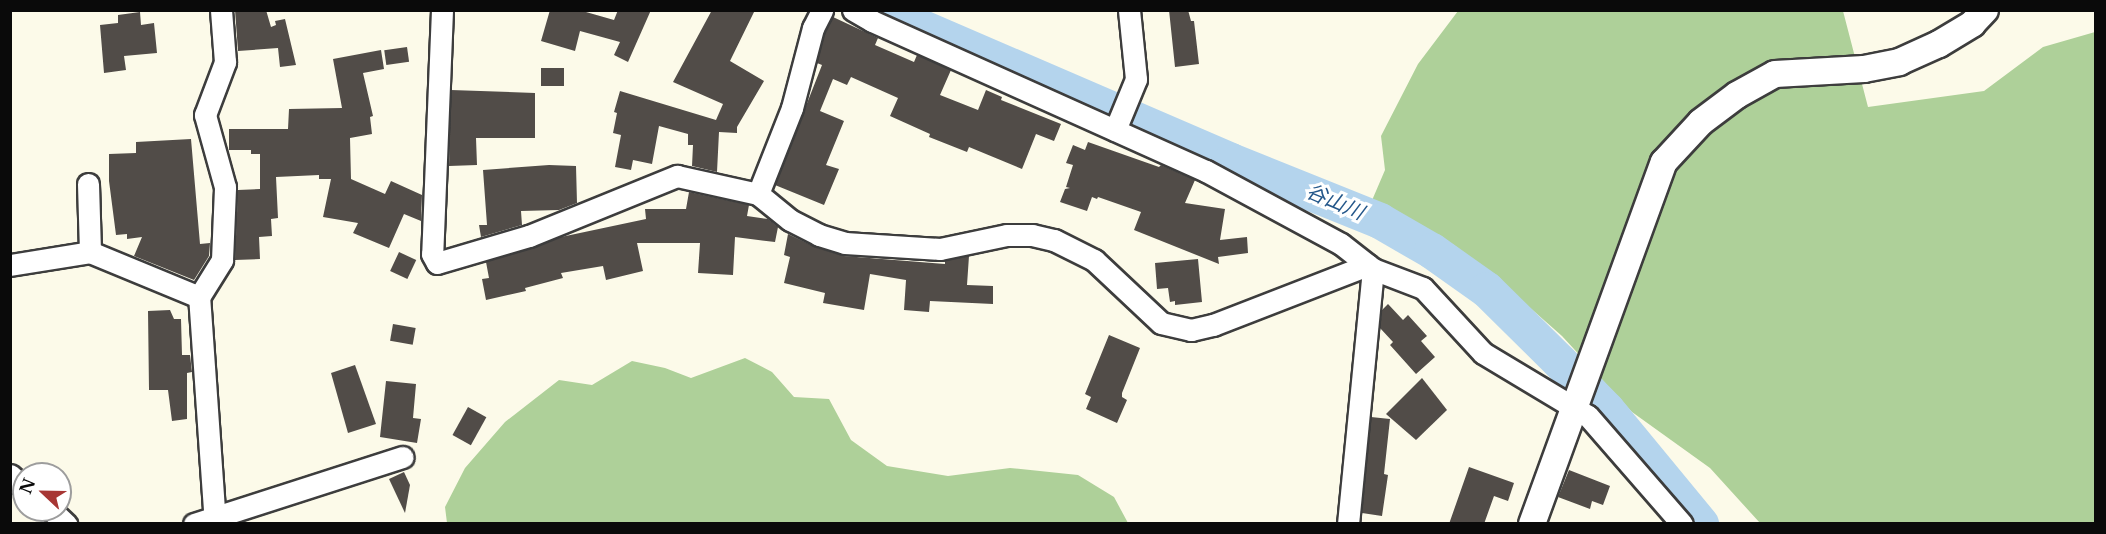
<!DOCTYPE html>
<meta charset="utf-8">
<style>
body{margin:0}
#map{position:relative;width:2106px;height:534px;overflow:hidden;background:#fcfae9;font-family:"Libre Baskerville","Noto Sans JP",serif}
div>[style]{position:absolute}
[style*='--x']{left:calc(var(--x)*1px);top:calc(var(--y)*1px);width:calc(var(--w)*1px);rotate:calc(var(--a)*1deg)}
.forest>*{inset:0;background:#aed099}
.river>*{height:36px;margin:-18px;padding:0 18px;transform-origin:18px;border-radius:18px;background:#b4d4ed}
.building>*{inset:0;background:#514c48;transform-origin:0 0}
.roads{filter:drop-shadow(2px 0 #3d3d3d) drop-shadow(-2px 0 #3d3d3d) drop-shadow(0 2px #3d3d3d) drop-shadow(0 -2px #3d3d3d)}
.minor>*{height:21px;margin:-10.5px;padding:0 10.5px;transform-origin:10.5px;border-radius:10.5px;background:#fff}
.tertiary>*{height:26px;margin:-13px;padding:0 13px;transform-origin:13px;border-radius:13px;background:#fff}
span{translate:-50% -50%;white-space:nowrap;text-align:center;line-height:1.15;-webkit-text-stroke:6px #fff;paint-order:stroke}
.water-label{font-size:20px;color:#24578a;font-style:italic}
.frame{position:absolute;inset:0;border:12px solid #0a0a0a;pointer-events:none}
.north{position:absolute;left:12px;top:462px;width:60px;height:60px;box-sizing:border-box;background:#fff;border:2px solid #9d9d9d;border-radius:50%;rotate:292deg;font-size:16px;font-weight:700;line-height:24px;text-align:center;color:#0a0a0a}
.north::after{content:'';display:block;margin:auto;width:21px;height:27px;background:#a73634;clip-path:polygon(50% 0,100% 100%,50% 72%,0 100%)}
</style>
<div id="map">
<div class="forest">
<i style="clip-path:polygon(1458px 11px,1843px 11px,1868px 107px,1984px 91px,2043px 47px,2095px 32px,2095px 523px,1760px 523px,1710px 468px,1632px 412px,1562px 336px,1511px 291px,1454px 245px,1370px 205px,1385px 170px,1381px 136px,1418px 64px)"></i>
<i style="clip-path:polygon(745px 358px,772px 372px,794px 397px,829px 399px,851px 440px,887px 466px,948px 476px,1010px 468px,1078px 475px,1114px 497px,1128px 523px,447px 523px,445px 507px,465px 468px,505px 422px,559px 380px,592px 385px,632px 361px,665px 368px,691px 378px)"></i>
</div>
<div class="river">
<i style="--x:881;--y:10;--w:381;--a:23.3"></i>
<i style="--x:1231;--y:161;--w:161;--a:21.9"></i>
<i style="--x:1380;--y:221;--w:60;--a:30"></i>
<i style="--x:1432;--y:251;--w:67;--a:35.3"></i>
<i style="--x:1487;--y:290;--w:103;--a:44.6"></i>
<i style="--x:1560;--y:362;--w:67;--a:45.6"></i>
<i style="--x:1607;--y:410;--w:148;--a:50.5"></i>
</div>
<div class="building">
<i style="clip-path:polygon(235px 10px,266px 10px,271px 27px,276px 25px,275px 21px,285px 19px,296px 65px,280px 67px,278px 48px,238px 51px)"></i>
<i style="clip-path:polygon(550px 10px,579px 10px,614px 20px,618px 10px,651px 10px,628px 62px,614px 55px,620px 42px,580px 31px,575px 51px,541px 41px)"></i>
<i style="clip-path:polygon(712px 10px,755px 10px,730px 61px,764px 81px,737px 127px,737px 133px,719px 132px,717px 172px,692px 166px,693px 145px,688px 145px,688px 134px,659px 126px,652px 164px,633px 160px,631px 170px,615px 167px,621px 135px,613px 133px,617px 113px,614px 112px,620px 91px,716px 120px,723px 104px,673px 82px)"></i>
<i style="clip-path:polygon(1169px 10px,1188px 10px,1191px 21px,1194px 21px,1199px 64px,1175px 67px)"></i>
<i style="clip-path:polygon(140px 12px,141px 25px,154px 23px,157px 53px,124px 56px,126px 70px,104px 73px,100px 25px,118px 23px,118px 15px)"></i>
<i style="clip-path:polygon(833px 17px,878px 38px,875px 45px,914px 62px,917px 55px,951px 70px,940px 95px,978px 110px,986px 90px,1002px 97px,1001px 100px,1061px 124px,1054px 141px,1036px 134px,1022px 169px,969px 147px,967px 152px,929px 137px,930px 134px,890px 116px,898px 98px,851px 77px,847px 85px,833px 79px,820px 111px,844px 121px,826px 165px,839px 169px,824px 205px,775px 185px,822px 65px,817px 63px,825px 33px)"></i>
<i style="left:407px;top:47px;width:15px;height:23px;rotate:82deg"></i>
<i style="clip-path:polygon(381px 50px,384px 69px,363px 73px,373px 116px,370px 117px,372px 134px,350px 138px,351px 179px,385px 194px,391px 181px,422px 195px,421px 221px,404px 214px,389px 248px,353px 233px,358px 223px,323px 217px,331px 179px,319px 179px,319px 175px,276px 177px,278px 218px,271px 219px,272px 236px,259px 237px,260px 259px,235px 260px,238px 190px,260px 189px,260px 154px,251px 154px,251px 150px,229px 150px,229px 129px,288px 129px,289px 109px,342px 108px,333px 59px)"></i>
<i style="left:541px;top:68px;width:23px;height:18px"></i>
<i style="clip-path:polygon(451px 90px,535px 93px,535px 138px,476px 138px,477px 165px,449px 166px)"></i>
<i style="clip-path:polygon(191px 139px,200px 244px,210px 243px,209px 256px,194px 280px,134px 256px,142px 237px,127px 239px,127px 234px,116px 235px,109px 181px,109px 154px,136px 153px,136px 142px)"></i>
<i style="clip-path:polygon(1088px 142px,1159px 167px,1161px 165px,1195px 180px,1185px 203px,1225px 209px,1220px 240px,1247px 237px,1248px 253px,1218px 257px,1219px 264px,1134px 230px,1141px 212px,1098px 197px,1097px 199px,1092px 197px,1087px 211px,1060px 202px,1065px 189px,1070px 188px,1066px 187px,1073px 165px,1066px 163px,1073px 145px,1085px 150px)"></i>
<i style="clip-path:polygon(549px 165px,576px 166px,577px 203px,559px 210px,521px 211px,522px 225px,481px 237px,479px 225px,487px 225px,483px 170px)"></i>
<i style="clip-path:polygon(689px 192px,749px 205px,747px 216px,768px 219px,778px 227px,775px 242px,735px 237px,733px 275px,698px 273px,700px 243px,637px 243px,643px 271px,606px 280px,603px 266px,561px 273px,563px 278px,525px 288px,526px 291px,486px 300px,482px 279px,489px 278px,486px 262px,561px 237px,646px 219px,645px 209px,686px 209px)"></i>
<i style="clip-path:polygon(788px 234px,815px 247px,844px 256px,945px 264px,945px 261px,969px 256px,967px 285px,993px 286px,993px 304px,930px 301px,929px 312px,904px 310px,906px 280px,870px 274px,864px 310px,823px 303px,825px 293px,784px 283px,790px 257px,784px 255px)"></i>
<i style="left:399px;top:252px;width:19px;height:21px;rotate:25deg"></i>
<i style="clip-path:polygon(1198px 259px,1202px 302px,1175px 305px,1175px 301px,1170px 302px,1168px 288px,1157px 289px,1155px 263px)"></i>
<i style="clip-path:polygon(1388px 304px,1403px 320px,1408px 315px,1427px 336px,1421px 341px,1435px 357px,1416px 374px,1390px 345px,1393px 342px,1380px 328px,1382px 310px)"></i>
<i style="clip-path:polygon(170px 310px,174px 319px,181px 319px,182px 355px,190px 355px,192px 372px,187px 373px,187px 419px,172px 421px,168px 390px,149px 390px,148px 311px)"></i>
<i style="left:393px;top:324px;width:23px;height:17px;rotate:10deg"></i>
<i style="clip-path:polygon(1109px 335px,1140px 348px,1122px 393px,1122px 397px,1127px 400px,1117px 423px,1086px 409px,1091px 397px,1085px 394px)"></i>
<i style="clip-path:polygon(355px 365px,376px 424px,348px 433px,331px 373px)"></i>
<i style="clip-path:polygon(1422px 378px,1447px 410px,1416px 440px,1386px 414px)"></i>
<i style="clip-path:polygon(386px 381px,416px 384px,413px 418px,421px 419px,417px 443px,380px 437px)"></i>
<i style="left:468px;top:407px;width:21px;height:32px;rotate:29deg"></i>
<i style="clip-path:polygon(1371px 417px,1390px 419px,1384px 474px,1388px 475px,1382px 516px,1362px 513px)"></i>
<i style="clip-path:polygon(1469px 467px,1514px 483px,1508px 501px,1494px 496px,1484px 524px,1449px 524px)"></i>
<i style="clip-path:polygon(1569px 470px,1610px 486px,1603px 505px,1592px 501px,1590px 509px,1558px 497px)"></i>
<i style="clip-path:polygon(404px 472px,410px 485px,405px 513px,389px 479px)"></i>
</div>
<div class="roads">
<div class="minor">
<i style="--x:442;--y:10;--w:244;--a:92.3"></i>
<i style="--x:432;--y:254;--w:10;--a:61"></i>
<i style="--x:437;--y:263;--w:96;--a:-16.4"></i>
<i style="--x:529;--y:236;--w:160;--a:-22.1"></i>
<i style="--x:677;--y:176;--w:83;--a:12.5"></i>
<i style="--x:758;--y:194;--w:41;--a:39.1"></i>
<i style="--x:790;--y:220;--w:33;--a:27"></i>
<i style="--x:819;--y:235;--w:27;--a:17"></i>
<i style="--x:845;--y:243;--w:95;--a:3.6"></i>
<i style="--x:940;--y:249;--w:68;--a:-11.8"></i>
<i style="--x:1007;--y:235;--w:25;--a:0"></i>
<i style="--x:1032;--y:235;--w:23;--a:13"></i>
<i style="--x:1054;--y:240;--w:45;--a:26.6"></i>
<i style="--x:1094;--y:260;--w:92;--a:43.2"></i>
<i style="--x:1161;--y:323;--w:31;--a:13"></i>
<i style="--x:1191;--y:330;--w:23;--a:-13"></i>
<i style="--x:1213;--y:325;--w:166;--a:-21.2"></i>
<i style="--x:853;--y:10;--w:22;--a:30"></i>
<i style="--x:872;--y:21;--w:366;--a:24.2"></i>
<i style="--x:1206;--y:171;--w:153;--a:28.4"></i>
<i style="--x:1341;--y:244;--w:41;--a:38"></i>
<i style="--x:1373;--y:269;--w:53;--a:20.8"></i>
<i style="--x:1423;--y:288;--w:88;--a:47.3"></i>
<i style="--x:1483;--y:353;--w:122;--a:31"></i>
<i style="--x:1588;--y:416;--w:143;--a:49"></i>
<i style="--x:1115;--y:130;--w:55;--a:-67.6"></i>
<i style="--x:1136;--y:79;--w:69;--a:-95.8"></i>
<i style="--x:88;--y:184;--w:68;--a:88.3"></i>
<i style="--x:758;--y:194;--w:92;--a:-68.4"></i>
<i style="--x:792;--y:108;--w:83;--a:-75.3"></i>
<i style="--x:813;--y:28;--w:20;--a:-63"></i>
<i style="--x:10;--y:265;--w:81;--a:-9.2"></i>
<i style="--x:90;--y:252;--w:118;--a:22.4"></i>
<i style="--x:10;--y:475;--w:18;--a:41"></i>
<i style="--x:51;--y:510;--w:21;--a:43"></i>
<i style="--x:194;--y:524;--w:219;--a:-17.8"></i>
<i style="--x:215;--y:524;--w:228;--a:-94"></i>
<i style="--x:199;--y:297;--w:44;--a:-58.1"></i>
<i style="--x:222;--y:260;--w:73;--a:-87.6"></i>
<i style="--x:225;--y:187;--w:75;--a:-105.5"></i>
<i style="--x:205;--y:115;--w:57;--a:-69.3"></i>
<i style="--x:225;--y:62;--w:52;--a:-94.4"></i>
<i style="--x:1348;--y:524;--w:256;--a:-84.4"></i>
</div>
<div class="tertiary">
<i style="--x:1532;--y:524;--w:385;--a:-70"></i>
<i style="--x:1664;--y:162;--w:54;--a:-47.2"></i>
<i style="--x:1701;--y:122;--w:45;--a:-36.9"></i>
<i style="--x:1737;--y:95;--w:43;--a:-28.9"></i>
<i style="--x:1775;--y:74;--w:89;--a:-3.2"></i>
<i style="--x:1864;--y:69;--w:36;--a:-11"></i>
<i style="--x:1899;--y:62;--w:44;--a:-24.2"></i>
<i style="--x:1939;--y:44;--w:39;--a:-31"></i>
<i style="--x:1972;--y:24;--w:19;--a:-47"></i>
</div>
</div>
<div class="water-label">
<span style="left:1335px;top:202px;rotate:23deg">谷山川</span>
</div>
<div class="frame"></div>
<div class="north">N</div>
</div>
